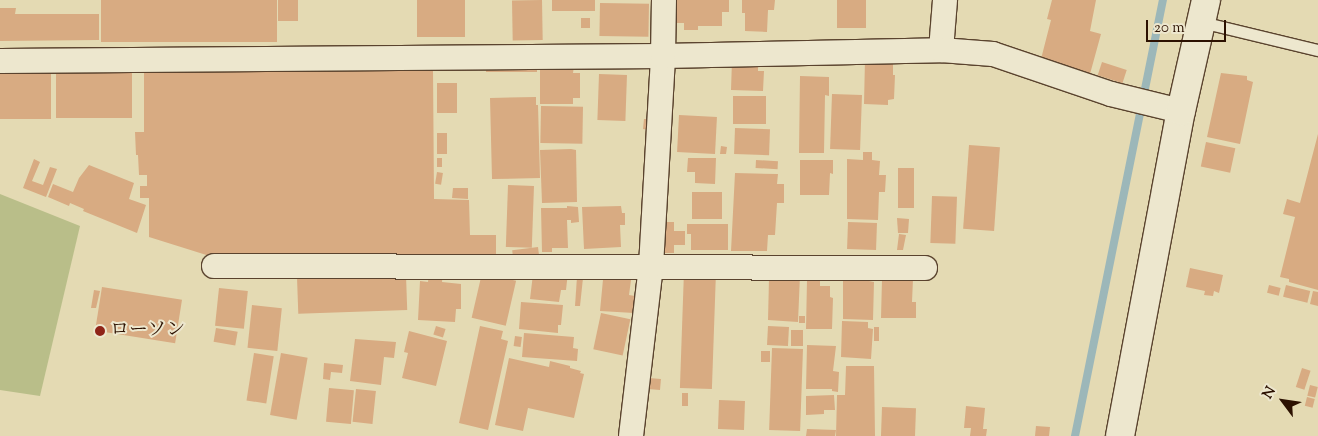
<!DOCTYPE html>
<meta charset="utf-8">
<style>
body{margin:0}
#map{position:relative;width:1318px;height:436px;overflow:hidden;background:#e4dab3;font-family:"Sorts Mill Goudy","Noto Serif JP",serif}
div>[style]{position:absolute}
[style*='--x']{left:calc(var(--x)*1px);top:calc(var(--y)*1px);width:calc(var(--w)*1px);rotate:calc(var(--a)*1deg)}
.green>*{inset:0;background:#b9be89}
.stream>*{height:8px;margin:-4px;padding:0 4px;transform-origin:4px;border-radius:4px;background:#9cb7b9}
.building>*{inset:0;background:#d8ab82;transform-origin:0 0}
.roads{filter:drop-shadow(1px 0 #5a432e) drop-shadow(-1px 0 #5a432e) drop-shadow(0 1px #5a432e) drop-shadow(0 -1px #5a432e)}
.lane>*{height:11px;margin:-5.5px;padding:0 5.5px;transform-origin:5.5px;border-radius:5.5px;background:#ede7ce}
.street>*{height:24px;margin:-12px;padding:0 12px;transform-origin:12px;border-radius:12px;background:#ede7ce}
.secondary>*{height:28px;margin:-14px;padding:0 14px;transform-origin:14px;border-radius:14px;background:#ede7ce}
.dots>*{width:14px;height:14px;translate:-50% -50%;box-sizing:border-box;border:2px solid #ede7ce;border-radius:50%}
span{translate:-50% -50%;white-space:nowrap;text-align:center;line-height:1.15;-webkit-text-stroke:4px #ede7ce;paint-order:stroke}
.poi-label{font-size:19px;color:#2c1101}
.left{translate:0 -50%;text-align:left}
.north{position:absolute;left:1258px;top:376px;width:50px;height:50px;-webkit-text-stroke:4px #ede7ce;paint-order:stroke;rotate:301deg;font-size:14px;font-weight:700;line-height:20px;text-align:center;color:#2c1101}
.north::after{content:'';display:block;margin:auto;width:18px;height:22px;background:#2c1101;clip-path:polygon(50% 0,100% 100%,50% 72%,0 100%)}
.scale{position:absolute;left:1146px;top:20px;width:80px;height:22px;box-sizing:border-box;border:2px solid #2c1101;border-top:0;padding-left:6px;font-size:15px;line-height:18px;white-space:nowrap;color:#2c1101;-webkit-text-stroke:4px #ede7ce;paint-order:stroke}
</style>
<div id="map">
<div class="green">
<i style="clip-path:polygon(0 194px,80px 226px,40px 396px,0 390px)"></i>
</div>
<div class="stream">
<i style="--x:1075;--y:436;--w:445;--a:-78.6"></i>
</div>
<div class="building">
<i style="left:101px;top:0;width:176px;height:42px"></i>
<i style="left:278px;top:0;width:20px;height:21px"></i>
<i style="left:417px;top:0;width:48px;height:37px"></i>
<i style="left:542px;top:0;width:40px;height:30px;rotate:89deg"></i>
<i style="left:552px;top:0;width:43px;height:11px"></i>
<i style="clip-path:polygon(676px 0,729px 0,729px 12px,722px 12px,722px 26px,698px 26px,698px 30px,684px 30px,684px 23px,676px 23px)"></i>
<i style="clip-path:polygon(742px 0,775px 0,774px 10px,768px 10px,767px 32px,745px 31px,745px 13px,742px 13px)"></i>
<i style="left:837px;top:0;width:29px;height:28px"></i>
<i style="clip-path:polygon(1052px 0,1096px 0,1090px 31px,1101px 34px,1090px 74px,1041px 59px,1051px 20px,1047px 19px)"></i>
<i style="left:600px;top:3px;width:49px;height:33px;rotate:1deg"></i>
<i style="clip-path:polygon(0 8px,16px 8px,15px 14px,99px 14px,99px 40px,0 41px)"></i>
<i style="left:581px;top:18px;width:9px;height:10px"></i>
<i style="clip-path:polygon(865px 59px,893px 60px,893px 75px,895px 75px,894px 99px,888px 100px,888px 105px,864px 104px)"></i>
<i style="clip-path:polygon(732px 60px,758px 60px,758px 71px,764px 71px,763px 91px,731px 90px)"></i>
<i style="left:1102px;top:62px;width:26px;height:14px;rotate:18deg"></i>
<i style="clip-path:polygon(486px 65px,537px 66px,537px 72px,486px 72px)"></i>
<i style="clip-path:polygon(540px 66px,574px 66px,573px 73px,580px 73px,580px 98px,573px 98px,573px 104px,540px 104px)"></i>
<i style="clip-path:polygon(433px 68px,434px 199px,469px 200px,470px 235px,496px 235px,496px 255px,216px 258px,149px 237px,149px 198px,140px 198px,140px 186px,147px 186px,147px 175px,139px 175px,138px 155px,136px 155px,135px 132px,144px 132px,144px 70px)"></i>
<i style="left:51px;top:70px;width:49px;height:51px;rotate:90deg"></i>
<i style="left:56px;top:71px;width:76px;height:47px"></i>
<i style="clip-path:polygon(1221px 73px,1247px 76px,1247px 80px,1253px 82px,1240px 144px,1207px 137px)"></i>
<i style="left:599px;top:74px;width:28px;height:46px;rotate:2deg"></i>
<i style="clip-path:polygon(800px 76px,829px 77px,829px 96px,825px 95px,824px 153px,799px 153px)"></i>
<i style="left:437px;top:83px;width:20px;height:30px"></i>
<i style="left:832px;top:94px;width:30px;height:55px;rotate:2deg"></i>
<i style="left:733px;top:96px;width:33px;height:28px"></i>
<i style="clip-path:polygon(536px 97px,536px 105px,538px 105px,540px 178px,492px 179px,490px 98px)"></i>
<i style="left:541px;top:106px;width:42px;height:37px;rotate:1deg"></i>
<i style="left:679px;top:115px;width:38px;height:37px;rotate:3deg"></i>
<i style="clip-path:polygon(644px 119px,651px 119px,649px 130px,643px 129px)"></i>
<i style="left:735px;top:128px;width:35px;height:26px;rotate:2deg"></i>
<i style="left:437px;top:133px;width:10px;height:21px"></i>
<i style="clip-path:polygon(1318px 134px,1318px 290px,1289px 282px,1289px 279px,1280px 277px,1295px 217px,1283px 214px,1287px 199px,1300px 203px)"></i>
<i style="left:1206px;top:142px;width:30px;height:25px;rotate:12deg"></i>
<i style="left:969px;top:145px;width:31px;height:84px;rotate:4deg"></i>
<i style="clip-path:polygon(721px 146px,727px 147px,726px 154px,720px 154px)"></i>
<i style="clip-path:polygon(571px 149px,576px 150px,577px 202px,542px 203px,540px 150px)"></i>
<i style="clip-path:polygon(863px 152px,872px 152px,872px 160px,880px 161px,879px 175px,886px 175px,885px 192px,879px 192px,878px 220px,847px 219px,847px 159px,863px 160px)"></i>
<i style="left:437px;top:158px;width:5px;height:9px"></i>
<i style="clip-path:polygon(688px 158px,716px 158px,715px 184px,695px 183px,695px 172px,687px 172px)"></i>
<i style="clip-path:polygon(34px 159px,40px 162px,32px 181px,43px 185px,50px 167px,57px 169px,46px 197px,23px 188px)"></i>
<i style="left:756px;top:160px;width:22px;height:8px;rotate:3deg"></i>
<i style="clip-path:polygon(800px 160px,833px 160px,833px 174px,830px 173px,829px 195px,800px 195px)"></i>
<i style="clip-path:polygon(89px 165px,134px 183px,129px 199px,146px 205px,137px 233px,83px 211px,84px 209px,70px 203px,69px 206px,48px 197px,53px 184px,73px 192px,79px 178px)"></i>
<i style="left:898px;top:168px;width:16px;height:40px"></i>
<i style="left:437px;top:172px;width:6px;height:12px;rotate:9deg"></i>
<i style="clip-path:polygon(735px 173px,778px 174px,777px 184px,784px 184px,784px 203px,777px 203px,775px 235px,768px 235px,767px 251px,731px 251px)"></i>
<i style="left:508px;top:185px;width:26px;height:62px;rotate:2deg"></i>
<i style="clip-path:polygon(453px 188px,468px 188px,468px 199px,452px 198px)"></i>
<i style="left:692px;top:192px;width:30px;height:27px"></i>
<i style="left:932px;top:196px;width:25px;height:47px;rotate:2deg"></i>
<i style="clip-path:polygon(567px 206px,578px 207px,579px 222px,571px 223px,571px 220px,567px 220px,568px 248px,552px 248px,552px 252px,542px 252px,541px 208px,567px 208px)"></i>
<i style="clip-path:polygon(621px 206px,622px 213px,625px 213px,625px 225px,620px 225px,621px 247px,584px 249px,582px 207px)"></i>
<i style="clip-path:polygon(897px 218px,909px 219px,908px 233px,898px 233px)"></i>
<i style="clip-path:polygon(661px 222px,674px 222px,674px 231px,685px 231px,685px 245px,674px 245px,674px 253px,660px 253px)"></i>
<i style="left:848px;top:222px;width:29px;height:27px;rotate:2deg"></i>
<i style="clip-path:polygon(687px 224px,728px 224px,728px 250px,691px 250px,691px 234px,687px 234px)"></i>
<i style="clip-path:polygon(899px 234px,906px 235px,903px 250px,897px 250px)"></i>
<i style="left:538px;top:247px;width:8px;height:26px;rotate:83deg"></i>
<i style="clip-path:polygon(1190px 268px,1223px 275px,1219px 293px,1214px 291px,1213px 296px,1204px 295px,1205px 291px,1186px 287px)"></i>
<i style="clip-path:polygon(604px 269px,615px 278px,631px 280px,629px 295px,635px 296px,634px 313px,600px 311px)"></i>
<i style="left:684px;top:271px;width:32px;height:117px;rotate:2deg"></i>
<i style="clip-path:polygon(843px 271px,870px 278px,869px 281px,874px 282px,873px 320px,843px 319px)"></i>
<i style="clip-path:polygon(429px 272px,443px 272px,442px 282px,461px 284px,461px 309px,456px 309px,455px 322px,418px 320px,420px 281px,428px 282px)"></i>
<i style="clip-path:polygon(568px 272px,566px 290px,561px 290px,559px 302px,530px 299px,533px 274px)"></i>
<i style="left:482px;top:273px;width:35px;height:46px;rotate:13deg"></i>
<i style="left:406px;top:275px;width:35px;height:109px;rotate:88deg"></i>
<i style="clip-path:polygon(800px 275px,798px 322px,768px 320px,769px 279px)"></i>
<i style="clip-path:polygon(577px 277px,583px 278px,580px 306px,575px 306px)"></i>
<i style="clip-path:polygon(882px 279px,913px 279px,912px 302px,916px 302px,916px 318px,881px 318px)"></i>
<i style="clip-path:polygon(807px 280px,820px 280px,820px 286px,830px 286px,830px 297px,833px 298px,832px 329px,806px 329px)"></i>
<i style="left:1269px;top:285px;width:12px;height:8px;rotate:14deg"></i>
<i style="left:1286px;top:285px;width:25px;height:12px;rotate:14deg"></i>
<i style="left:102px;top:287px;width:81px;height:44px;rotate:9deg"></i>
<i style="left:219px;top:288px;width:29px;height:38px;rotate:6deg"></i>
<i style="clip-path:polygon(94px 290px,100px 291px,96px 308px,91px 308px)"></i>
<i style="clip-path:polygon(1313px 291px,1318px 292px,1318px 306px,1310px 304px)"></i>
<i style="clip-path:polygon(521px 302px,563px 305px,561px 325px,558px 325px,558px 333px,519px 329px)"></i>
<i style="left:252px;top:305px;width:30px;height:43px;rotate:6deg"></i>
<i style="left:601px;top:313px;width:30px;height:37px;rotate:12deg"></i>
<i style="left:799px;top:316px;width:6px;height:7px"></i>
<i style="clip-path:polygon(842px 321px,868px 322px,868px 328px,873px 329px,871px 359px,841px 357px)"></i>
<i style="left:436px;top:326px;width:10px;height:9px;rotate:17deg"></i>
<i style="clip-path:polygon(480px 326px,503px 331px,501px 339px,508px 341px,488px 430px,459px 423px)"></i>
<i style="left:768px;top:326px;width:21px;height:19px;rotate:3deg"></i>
<i style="left:874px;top:327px;width:5px;height:14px"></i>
<i style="left:216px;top:328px;width:22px;height:14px;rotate:10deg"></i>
<i style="left:791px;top:330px;width:12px;height:16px"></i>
<i style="clip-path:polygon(409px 331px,447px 341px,436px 386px,402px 378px,408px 353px,404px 352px)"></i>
<i style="clip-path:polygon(524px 333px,574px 337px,573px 348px,578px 349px,577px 361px,522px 357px)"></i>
<i style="left:515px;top:336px;width:7px;height:10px;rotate:8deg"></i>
<i style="clip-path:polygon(355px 339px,396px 342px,394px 358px,384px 357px,381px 385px,350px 381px)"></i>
<i style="clip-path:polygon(807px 345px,836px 346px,833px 371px,839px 372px,838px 392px,832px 391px,832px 389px,806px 389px)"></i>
<i style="left:772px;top:348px;width:31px;height:82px;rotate:2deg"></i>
<i style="left:761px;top:351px;width:9px;height:11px"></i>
<i style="left:254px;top:353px;width:20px;height:48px;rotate:9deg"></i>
<i style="left:281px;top:353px;width:27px;height:63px;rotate:10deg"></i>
<i style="clip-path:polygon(509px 358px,549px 367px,550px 361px,570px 366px,570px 368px,581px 371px,580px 373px,584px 374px,574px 418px,528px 408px,523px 431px,495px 425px)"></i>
<i style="clip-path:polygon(324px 363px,343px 365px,342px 373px,331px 372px,330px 380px,323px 379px)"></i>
<i style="clip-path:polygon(846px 366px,874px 366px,875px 436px,836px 436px,837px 395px,845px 395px)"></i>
<i style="left:1302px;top:368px;width:9px;height:20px;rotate:18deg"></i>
<i style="left:649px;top:378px;width:12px;height:11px;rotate:5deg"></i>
<i style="left:1310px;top:385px;width:8px;height:11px;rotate:14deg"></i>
<i style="left:329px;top:388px;width:25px;height:34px;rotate:5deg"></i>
<i style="left:356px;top:389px;width:20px;height:33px;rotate:6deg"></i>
<i style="left:682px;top:393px;width:6px;height:13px"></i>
<i style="clip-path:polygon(834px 395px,835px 410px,824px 410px,824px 414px,806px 415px,806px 396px)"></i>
<i style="left:1307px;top:397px;width:8px;height:9px;rotate:14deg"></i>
<i style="left:719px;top:400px;width:26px;height:29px;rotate:2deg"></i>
<i style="clip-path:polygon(966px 406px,985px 408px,983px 429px,987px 429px,986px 436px,970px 436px,971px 428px,964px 428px)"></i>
<i style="left:882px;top:407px;width:34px;height:29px;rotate:2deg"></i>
<i style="clip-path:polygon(1036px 426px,1050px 427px,1049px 436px,1035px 436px)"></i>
<i style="clip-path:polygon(807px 429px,836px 430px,835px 436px,806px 436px)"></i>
</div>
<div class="roads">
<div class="lane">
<i style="--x:1201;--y:22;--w:120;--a:13.5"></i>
</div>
<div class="street">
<i style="--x:941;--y:50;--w:50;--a:-85.4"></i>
<i style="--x:0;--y:61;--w:663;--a:-0.43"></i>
<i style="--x:663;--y:56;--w:278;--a:-1.2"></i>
<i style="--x:941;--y:50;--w:52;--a:4.4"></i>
<i style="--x:993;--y:54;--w:125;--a:18.7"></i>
<i style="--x:1111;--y:94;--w:72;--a:13.7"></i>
<i style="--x:214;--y:266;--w:711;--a:0.16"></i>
<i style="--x:631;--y:436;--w:171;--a:-83.3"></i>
<i style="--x:651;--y:266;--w:210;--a:-86.7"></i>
<i style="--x:663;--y:56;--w:56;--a:-89"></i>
</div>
<div class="secondary">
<i style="--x:1120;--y:436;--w:331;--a:-79.4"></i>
<i style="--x:1181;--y:111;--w:114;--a:-77.3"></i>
</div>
</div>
<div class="dots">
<i style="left:100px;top:331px;background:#8f2418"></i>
</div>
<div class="poi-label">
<span class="left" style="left:110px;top:331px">ローソン</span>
</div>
<div class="north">N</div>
<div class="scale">20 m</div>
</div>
